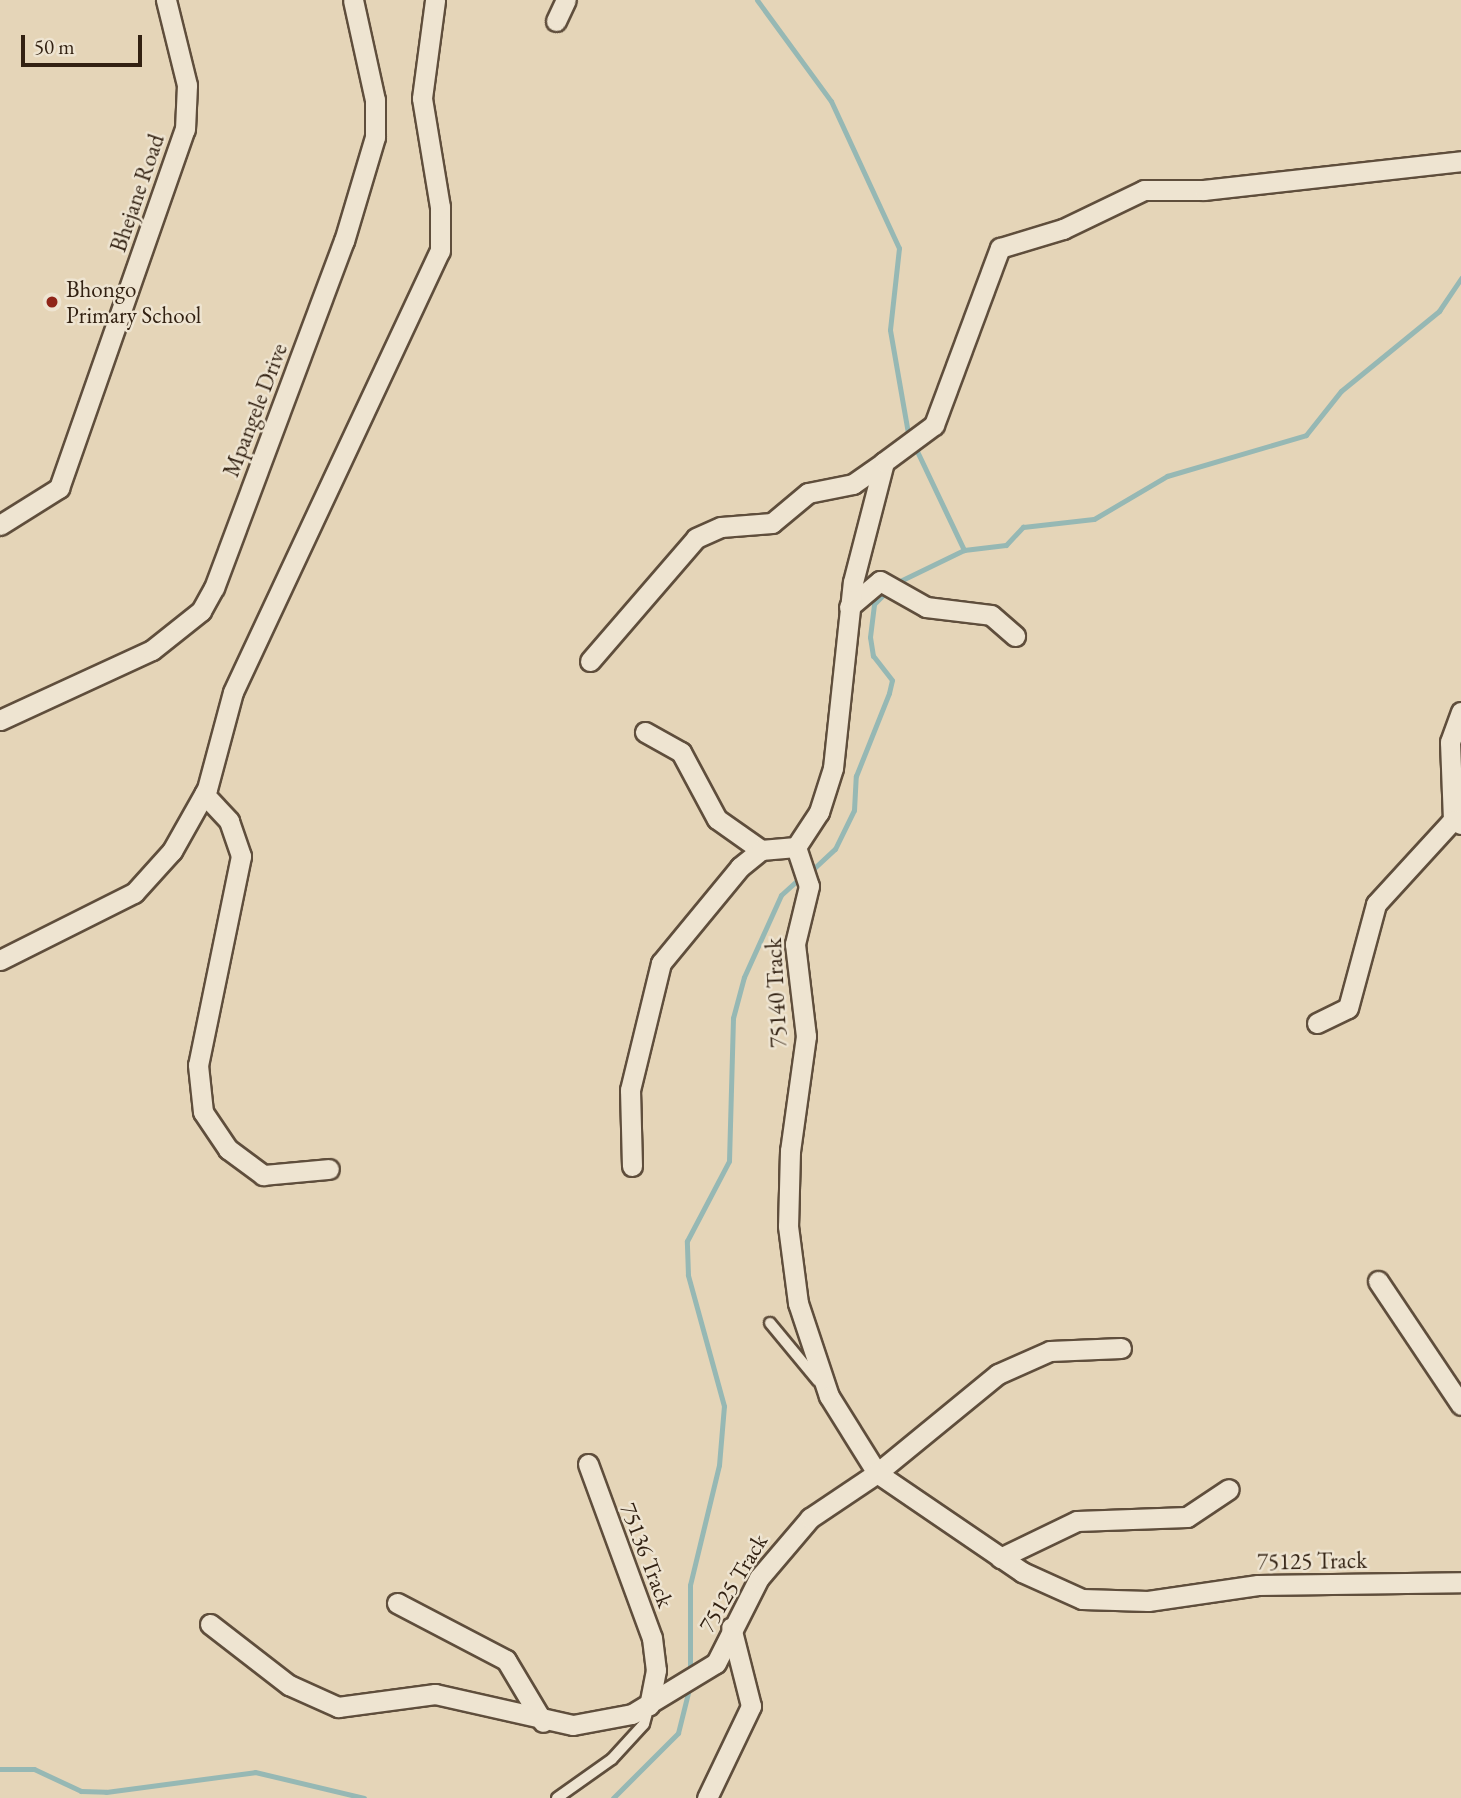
<!DOCTYPE html>
<style>
body{margin:0}
#map{position:relative;width:1461px;height:1798px;overflow:hidden;background:#e5d5b8;font-family:"EB Garamond",serif}
div>[style]{position:absolute}
[style*='--x']{left:calc(var(--x)*1px);top:calc(var(--y)*1px);width:calc(var(--w)*1px);rotate:calc(var(--a)*1deg)}
.stream>*{height:5px;margin:-2.5px;padding:0 2.5px;transform-origin:2.5px;border-radius:2.5px;background:#96b8b4}
.roads{filter:drop-shadow(2px 0 #5f4e3c) drop-shadow(-2px 0 #5f4e3c) drop-shadow(0 2px #5f4e3c) drop-shadow(0 -2px #5f4e3c)}
.lane>*{height:10px;margin:-5px;padding:0 5px;transform-origin:5px;border-radius:5px;background:#eee4d1}
.street>*{height:19px;margin:-9.5px;padding:0 9.5px;transform-origin:9.5px;border-radius:9.5px;background:#eee4d1}
.dots>*{width:19px;height:19px;translate:-50% -50%;box-sizing:border-box;border:4px solid #eee4d1;border-radius:50%}
span{translate:-50% -50%;white-space:nowrap;text-align:center;line-height:1.15;-webkit-text-stroke:5px #eee4d1;paint-order:stroke}
.street-label{font-size:23px;color:#322112}
.poi-label{font-size:23px;color:#322112}
.left{translate:0 -50%;text-align:left}
.scale{position:absolute;left:21px;top:35px;width:121px;height:32px;box-sizing:border-box;border:4px solid #322112;border-top:0;padding-left:9px;font-size:21px;line-height:24px;white-space:nowrap;color:#322112;-webkit-text-stroke:5px #eee4d1;paint-order:stroke}
</style>
<div id="map">
<div class="stream">
<i style="--x:757;--y:0;--w:125;--a:53.8"></i>
<i style="--x:831;--y:101;--w:162;--a:65.2"></i>
<i style="--x:899;--y:248;--w:82;--a:96.3"></i>
<i style="--x:890;--y:330;--w:105;--a:80.1"></i>
<i style="--x:916;--y:449;--w:112;--a:64.6"></i>
<i style="--x:900;--y:581;--w:71;--a:-25.8"></i>
<i style="--x:964;--y:550;--w:42;--a:-6.8"></i>
<i style="--x:1006;--y:545;--w:25;--a:-47"></i>
<i style="--x:1023;--y:527;--w:71;--a:-6.4"></i>
<i style="--x:1094;--y:519;--w:85;--a:-30.5"></i>
<i style="--x:1167;--y:476;--w:145;--a:-16.4"></i>
<i style="--x:1306;--y:435;--w:56;--a:-51.5"></i>
<i style="--x:1341;--y:391;--w:127;--a:-39.2"></i>
<i style="--x:1439;--y:311;--w:40;--a:-56"></i>
<i style="--x:810;--y:872;--w:34;--a:-43"></i>
<i style="--x:835;--y:849;--w:43;--a:-64"></i>
<i style="--x:854;--y:810;--w:34;--a:-87"></i>
<i style="--x:856;--y:776;--w:89;--a:-68.3"></i>
<i style="--x:889;--y:693;--w:13;--a:-77"></i>
<i style="--x:892;--y:680;--w:31;--a:-128"></i>
<i style="--x:873;--y:656;--w:19;--a:-99"></i>
<i style="--x:870;--y:637;--w:33;--a:-83"></i>
<i style="--x:874;--y:604;--w:18;--a:-45"></i>
<i style="--x:690;--y:1672;--w:87;--a:-90"></i>
<i style="--x:690;--y:1585;--w:123;--a:-76.4"></i>
<i style="--x:719;--y:1465;--w:59;--a:-85.2"></i>
<i style="--x:724;--y:1406;--w:136;--a:-105.4"></i>
<i style="--x:688;--y:1275;--w:34;--a:-92"></i>
<i style="--x:687;--y:1241;--w:90;--a:-62.3"></i>
<i style="--x:729;--y:1161;--w:143;--a:-88.4"></i>
<i style="--x:733;--y:1018;--w:42;--a:-75"></i>
<i style="--x:744;--y:977;--w:90;--a:-65.7"></i>
<i style="--x:781;--y:895;--w:27;--a:-42"></i>
<i style="--x:0;--y:1769;--w:34;--a:0"></i>
<i style="--x:34;--y:1769;--w:52;--a:25.1"></i>
<i style="--x:81;--y:1791;--w:25;--a:2"></i>
<i style="--x:106;--y:1792;--w:150;--a:-7.6"></i>
<i style="--x:255;--y:1772;--w:112;--a:13.4"></i>
<i style="--x:613;--y:1798;--w:92;--a:-45"></i>
<i style="--x:678;--y:1733;--w:49;--a:-76"></i>
</div>
<div class="roads">
<div class="lane">
<i style="--x:770;--y:1323;--w:75;--a:50.4"></i>
<i style="--x:557;--y:1798;--w:67;--a:-35.3"></i>
<i style="--x:612;--y:1759;--w:47;--a:-47.6"></i>
<i style="--x:644;--y:1724;--w:20;--a:-75"></i>
</div>
<div class="street">
<i style="--x:556;--y:21;--w:23;--a:-65"></i>
<i style="--x:0;--y:525;--w:70;--a:-32.1"></i>
<i style="--x:59;--y:488;--w:380;--a:-70.7"></i>
<i style="--x:185;--y:129;--w:44;--a:-87.4"></i>
<i style="--x:187;--y:85;--w:88;--a:-103.9"></i>
<i style="--x:849;--y:607;--w:40;--a:-40"></i>
<i style="--x:880;--y:581;--w:53;--a:29.5"></i>
<i style="--x:926;--y:607;--w:65;--a:7"></i>
<i style="--x:991;--y:615;--w:32;--a:41"></i>
<i style="--x:590;--y:661;--w:162;--a:-49.2"></i>
<i style="--x:696;--y:538;--w:27;--a:-24"></i>
<i style="--x:721;--y:527;--w:51;--a:-4.5"></i>
<i style="--x:772;--y:523;--w:47;--a:-39.8"></i>
<i style="--x:808;--y:493;--w:46;--a:-11.3"></i>
<i style="--x:853;--y:484;--w:38;--a:-35"></i>
<i style="--x:0;--y:720;--w:167;--a:-24.7"></i>
<i style="--x:152;--y:650;--w:63;--a:-38.5"></i>
<i style="--x:201;--y:611;--w:26;--a:-61"></i>
<i style="--x:214;--y:588;--w:371;--a:-69.5"></i>
<i style="--x:344;--y:241;--w:109;--a:-73.4"></i>
<i style="--x:375;--y:137;--w:37;--a:-90"></i>
<i style="--x:375;--y:100;--w:102;--a:-102.4"></i>
<i style="--x:645;--y:732;--w:41;--a:29.1"></i>
<i style="--x:681;--y:752;--w:76;--a:61.8"></i>
<i style="--x:717;--y:819;--w:54;--a:35.2"></i>
<i style="--x:204;--y:794;--w:37;--a:47"></i>
<i style="--x:229;--y:821;--w:37;--a:71"></i>
<i style="--x:241;--y:856;--w:213;--a:101.6"></i>
<i style="--x:198;--y:1065;--w:47;--a:83.9"></i>
<i style="--x:203;--y:1112;--w:45;--a:56"></i>
<i style="--x:228;--y:1149;--w:44;--a:36.6"></i>
<i style="--x:263;--y:1175;--w:66;--a:-5.2"></i>
<i style="--x:1453;--y:820;--w:78;--a:-92.2"></i>
<i style="--x:1450;--y:742;--w:32;--a:-70"></i>
<i style="--x:796;--y:847;--w:41;--a:71.6"></i>
<i style="--x:809;--y:886;--w:60;--a:103.6"></i>
<i style="--x:795;--y:944;--w:93;--a:83.2"></i>
<i style="--x:806;--y:1036;--w:116;--a:97.9"></i>
<i style="--x:790;--y:1151;--w:75;--a:91.5"></i>
<i style="--x:788;--y:1226;--w:78;--a:82.6"></i>
<i style="--x:798;--y:1303;--w:98;--a:71.6"></i>
<i style="--x:829;--y:1396;--w:91;--a:58.1"></i>
<i style="--x:877;--y:1473;--w:176;--a:34.3"></i>
<i style="--x:1022;--y:1572;--w:66;--a:24.2"></i>
<i style="--x:1082;--y:1599;--w:66;--a:1.7"></i>
<i style="--x:1148;--y:1601;--w:111;--a:-8.3"></i>
<i style="--x:1258;--y:1585;--w:203;--a:-0.8"></i>
<i style="--x:796;--y:847;--w:42;--a:-56.7"></i>
<i style="--x:819;--y:812;--w:46;--a:-72.3"></i>
<i style="--x:833;--y:768;--w:187;--a:-83.9"></i>
<i style="--x:853;--y:582;--w:124;--a:-75.5"></i>
<i style="--x:884;--y:462;--w:62;--a:-36.5"></i>
<i style="--x:934;--y:425;--w:189;--a:-69.6"></i>
<i style="--x:1000;--y:248;--w:66;--a:-16.8"></i>
<i style="--x:1063;--y:229;--w:90;--a:-25.7"></i>
<i style="--x:1144;--y:190;--w:60;--a:0"></i>
<i style="--x:1204;--y:190;--w:259;--a:-6.4"></i>
<i style="--x:0;--y:960;--w:150;--a:-26.6"></i>
<i style="--x:134;--y:893;--w:57;--a:-47.9"></i>
<i style="--x:172;--y:851;--w:71;--a:-60.6"></i>
<i style="--x:207;--y:789;--w:100;--a:-75"></i>
<i style="--x:233;--y:692;--w:487;--a:-64.9"></i>
<i style="--x:440;--y:251;--w:44;--a:-90"></i>
<i style="--x:440;--y:207;--w:110;--a:-99.4"></i>
<i style="--x:422;--y:98;--w:99;--a:-82.4"></i>
<i style="--x:1317;--y:1023;--w:34;--a:-26"></i>
<i style="--x:1348;--y:1008;--w:108;--a:-74.9"></i>
<i style="--x:1376;--y:904;--w:114;--a:-47.5"></i>
<i style="--x:1453;--y:820;--w:9;--a:27"></i>
<i style="--x:632;--y:1166;--w:76;--a:-91.5"></i>
<i style="--x:630;--y:1090;--w:131;--a:-76.3"></i>
<i style="--x:661;--y:963;--w:124;--a:-50.5"></i>
<i style="--x:740;--y:867;--w:27;--a:-39"></i>
<i style="--x:761;--y:850;--w:35;--a:-5"></i>
<i style="--x:1378;--y:1281;--w:149;--a:56.2"></i>
<i style="--x:588;--y:1464;--w:185;--a:69.8"></i>
<i style="--x:652;--y:1638;--w:32;--a:83"></i>
<i style="--x:656;--y:1670;--w:36;--a:101"></i>
<i style="--x:1000;--y:1558;--w:85;--a:-25.7"></i>
<i style="--x:1077;--y:1521;--w:110;--a:-2.1"></i>
<i style="--x:1187;--y:1517;--w:50;--a:-33.7"></i>
<i style="--x:397;--y:1603;--w:123;--a:27.6"></i>
<i style="--x:506;--y:1660;--w:72;--a:59.2"></i>
<i style="--x:210;--y:1624;--w:100;--a:37.7"></i>
<i style="--x:289;--y:1685;--w:54;--a:24.2"></i>
<i style="--x:338;--y:1707;--w:98;--a:-7.6"></i>
<i style="--x:435;--y:1694;--w:141;--a:12.7"></i>
<i style="--x:573;--y:1725;--w:60;--a:-10.6"></i>
<i style="--x:632;--y:1714;--w:98;--a:-31.3"></i>
<i style="--x:716;--y:1663;--w:95;--a:-63.2"></i>
<i style="--x:759;--y:1578;--w:79;--a:-49.6"></i>
<i style="--x:810;--y:1518;--w:81;--a:-33.9"></i>
<i style="--x:877;--y:1473;--w:156;--a:-39.3"></i>
<i style="--x:998;--y:1374;--w:57;--a:-23.9"></i>
<i style="--x:1050;--y:1351;--w:71;--a:-2.4"></i>
<i style="--x:707;--y:1798;--w:102;--a:-64.4"></i>
<i style="--x:751;--y:1706;--w:81;--a:-104.2"></i>
</div>
</div>
<div class="dots">
<i style="left:52px;top:302px;background:#8f2418"></i>
</div>
<div class="street-label">
<span style="left:137px;top:193px;rotate:-71deg">Bhejane Road</span>
<span style="left:255px;top:410px;rotate:-69deg">Mpangele Drive</span>
<span style="left:776px;top:993px;rotate:-93deg">75140 Track</span>
<span style="left:647px;top:1555px;rotate:69deg">75136 Track</span>
<span style="left:1312px;top:1561px;rotate:-1deg">75125 Track</span>
<span style="left:733px;top:1583px;rotate:-59deg">75125 Track</span>
</div>
<div class="poi-label">
<span class="left" style="left:66px;top:302px">Bhongo<br>Primary School</span>
</div>
<div class="scale">50 m</div>
</div>
